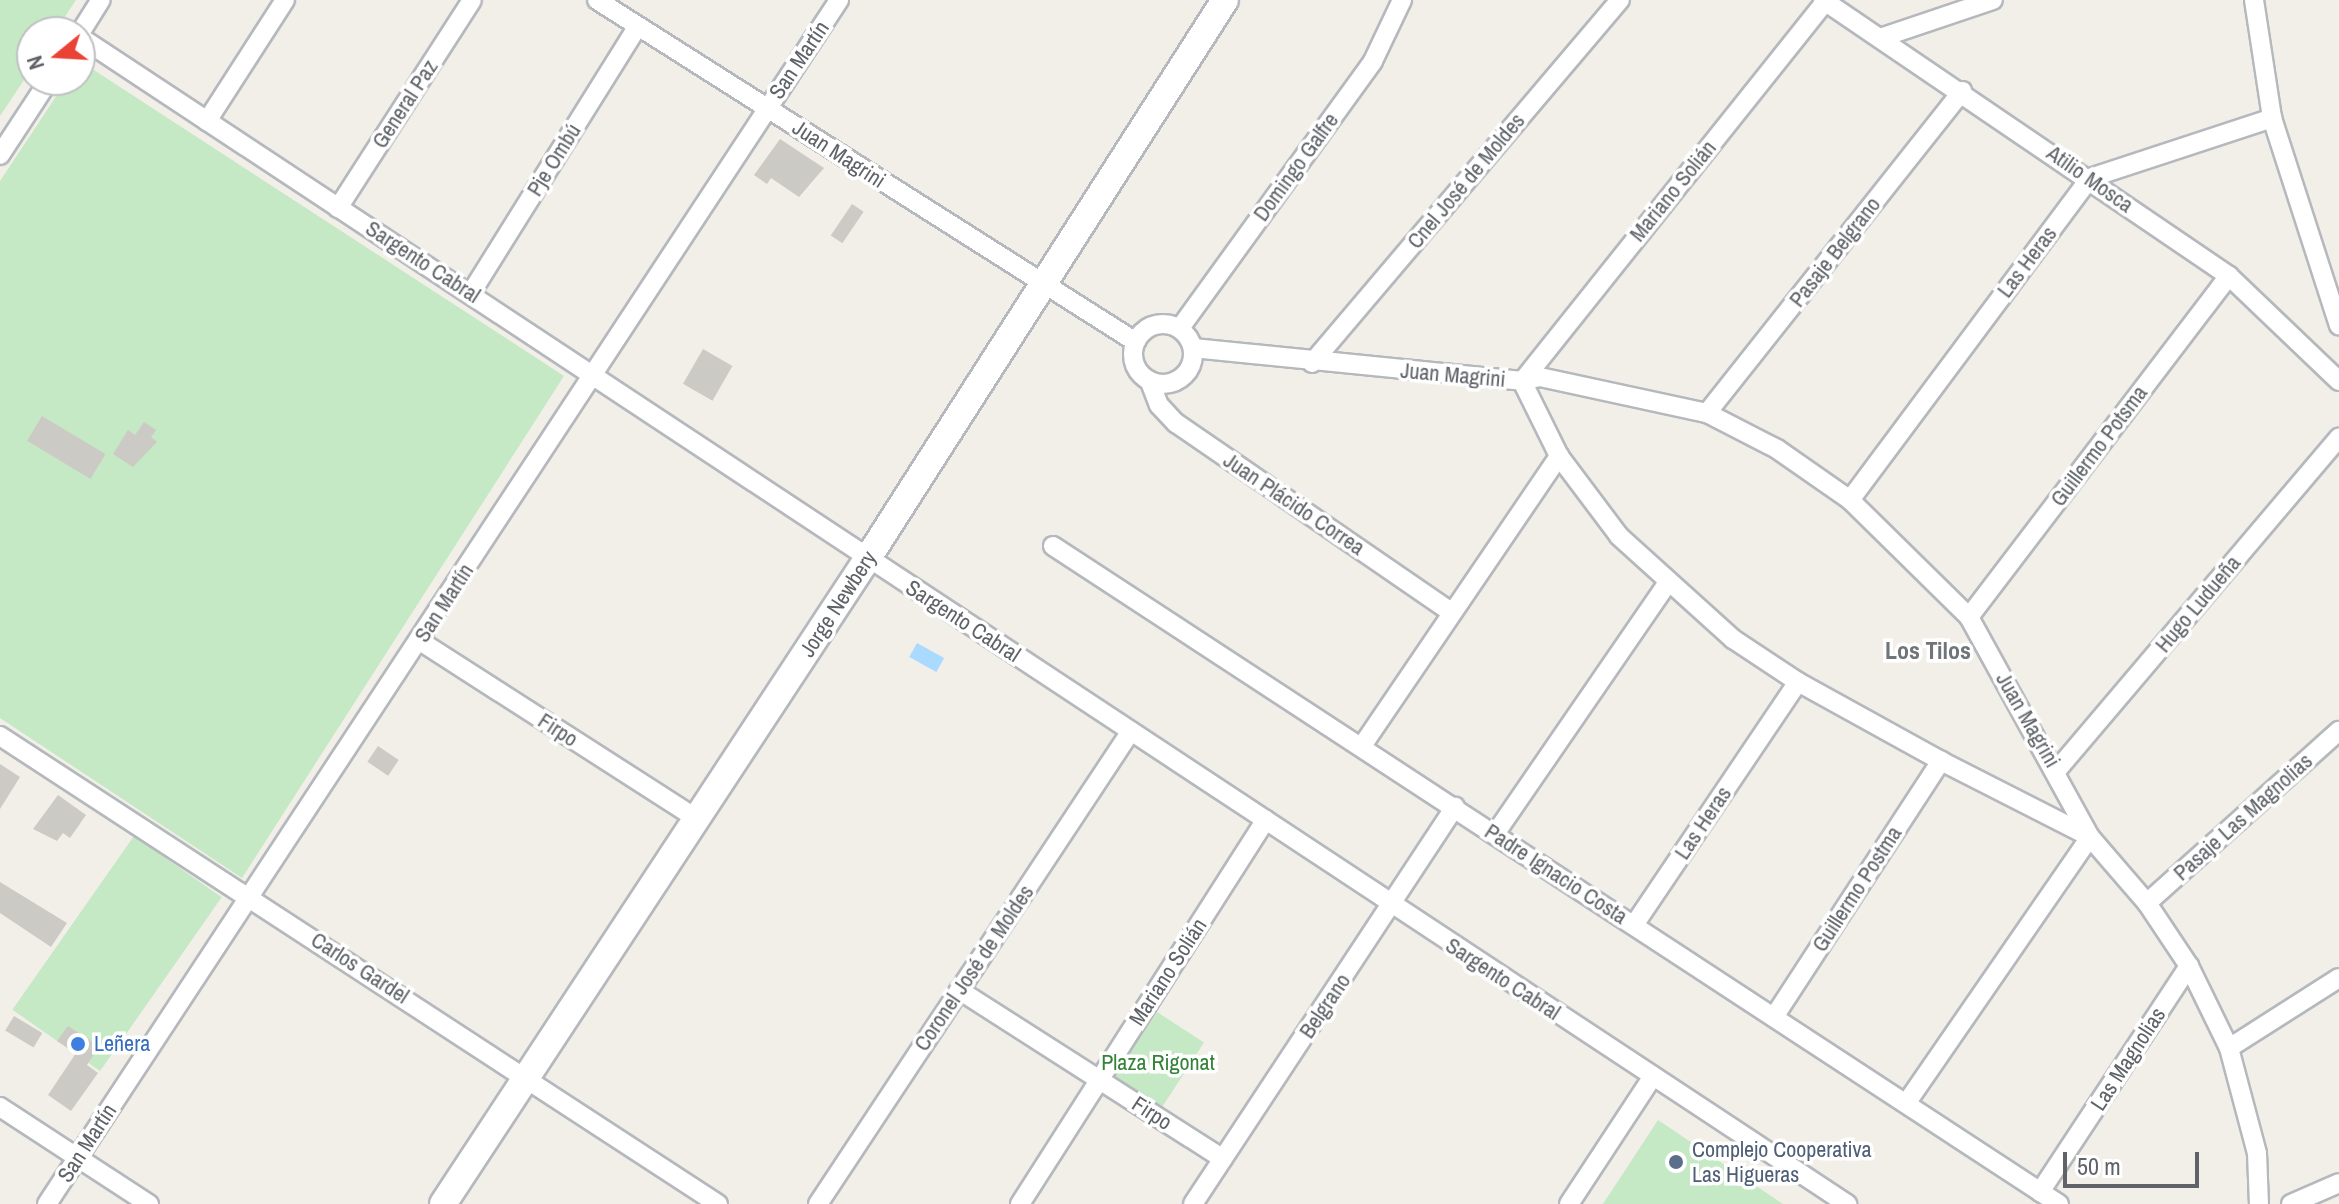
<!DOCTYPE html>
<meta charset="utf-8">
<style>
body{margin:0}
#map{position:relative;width:2339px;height:1204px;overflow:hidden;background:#f1efe8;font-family:"Archivo Narrow",sans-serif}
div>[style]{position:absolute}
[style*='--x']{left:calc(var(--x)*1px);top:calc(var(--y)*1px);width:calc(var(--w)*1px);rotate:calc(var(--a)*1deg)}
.green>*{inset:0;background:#c5e8c5;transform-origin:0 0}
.water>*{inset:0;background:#aadaff;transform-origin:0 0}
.building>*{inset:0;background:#cccac5;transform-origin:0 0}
.roads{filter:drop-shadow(2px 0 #b5b8bc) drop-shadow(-2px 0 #b5b8bc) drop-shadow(0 2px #b5b8bc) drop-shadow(0 -2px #b5b8bc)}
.street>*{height:18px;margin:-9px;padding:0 9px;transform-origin:9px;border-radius:9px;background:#fff}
.street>.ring{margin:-9px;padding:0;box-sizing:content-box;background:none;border:18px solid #fff;border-radius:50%}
.secondary>*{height:26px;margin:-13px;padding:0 13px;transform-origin:13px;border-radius:13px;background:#fff}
.dots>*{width:22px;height:22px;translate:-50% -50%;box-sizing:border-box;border:4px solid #fff;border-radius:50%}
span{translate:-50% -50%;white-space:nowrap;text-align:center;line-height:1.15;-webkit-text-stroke:7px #fff;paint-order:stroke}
.street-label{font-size:22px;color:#5f6368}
.shop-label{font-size:22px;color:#366cbe}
.left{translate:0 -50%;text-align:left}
.park-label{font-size:22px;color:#348238}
.service-label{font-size:22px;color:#4e5e75}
.neighbourhood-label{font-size:24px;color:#70757a;font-weight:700}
.north{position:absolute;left:16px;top:16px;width:80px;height:80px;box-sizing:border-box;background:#fff;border:2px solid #bfc1c3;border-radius:50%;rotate:252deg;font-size:22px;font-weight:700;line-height:32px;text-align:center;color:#5f6368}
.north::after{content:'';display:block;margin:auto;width:28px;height:36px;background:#ea4335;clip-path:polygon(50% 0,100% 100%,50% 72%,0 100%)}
.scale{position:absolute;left:2063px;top:1152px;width:136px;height:36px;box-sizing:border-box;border:4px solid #5f6368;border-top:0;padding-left:10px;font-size:24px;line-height:28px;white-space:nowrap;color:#5f6368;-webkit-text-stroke:6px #fff;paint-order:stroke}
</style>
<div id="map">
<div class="green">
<i style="clip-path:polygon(0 0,76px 0,55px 32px,32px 32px,32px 68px,0 116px)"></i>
<i style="clip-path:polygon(80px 61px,564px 376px,242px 878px,0 718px,0 181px,67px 80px,80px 80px)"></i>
<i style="left:134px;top:836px;width:107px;height:212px;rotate:35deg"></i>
<i style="left:1157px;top:1012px;width:56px;height:84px;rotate:33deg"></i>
<i style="clip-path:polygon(1658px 1120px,1783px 1204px,1603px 1204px)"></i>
</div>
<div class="water">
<i style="left:917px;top:643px;width:31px;height:16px;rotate:29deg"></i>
</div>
<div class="building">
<i style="clip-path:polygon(780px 139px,824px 168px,799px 197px,771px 178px,767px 184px,754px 175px)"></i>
<i style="left:852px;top:204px;width:14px;height:38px;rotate:34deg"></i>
<i style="left:703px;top:349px;width:34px;height:40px;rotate:30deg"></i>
<i style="left:42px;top:416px;width:74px;height:29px;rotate:31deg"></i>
<i style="clip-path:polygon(144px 422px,156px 430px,151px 437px,157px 442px,133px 467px,113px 454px,128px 430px,135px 435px)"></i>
<i style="left:378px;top:746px;width:25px;height:19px;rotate:34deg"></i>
<i style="clip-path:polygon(0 764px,20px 777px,0 809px)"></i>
<i style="clip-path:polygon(58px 795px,86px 815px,70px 838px,63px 833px,57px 841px,33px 829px)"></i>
<i style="clip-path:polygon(0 882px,67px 923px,51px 947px,0 913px)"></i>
<i style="left:14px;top:1016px;width:33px;height:17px;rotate:31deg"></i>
<i style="clip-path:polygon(68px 1026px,99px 1046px,87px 1065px,98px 1073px,71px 1111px,48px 1095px,76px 1053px,57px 1041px)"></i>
</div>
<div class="roads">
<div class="street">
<i style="--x:597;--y:0;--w:638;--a:32.4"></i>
<i style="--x:1823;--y:0;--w:491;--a:34.2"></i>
<i style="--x:2229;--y:276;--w:152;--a:43.7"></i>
<i style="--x:2254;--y:0;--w:119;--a:81.3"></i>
<i style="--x:2272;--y:118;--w:218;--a:72.1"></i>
<i style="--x:1825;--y:2;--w:485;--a:128.6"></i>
<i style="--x:1522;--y:381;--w:84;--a:63.7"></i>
<i style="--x:1559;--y:456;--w:100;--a:53.1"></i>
<i style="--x:1619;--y:536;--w:154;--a:42.1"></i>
<i style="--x:1733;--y:639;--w:78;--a:33.5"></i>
<i style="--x:1798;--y:682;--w:163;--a:28.9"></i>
<i style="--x:1941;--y:761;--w:167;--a:27"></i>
<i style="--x:2090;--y:837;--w:324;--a:124.6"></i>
<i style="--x:80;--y:33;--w:39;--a:-58"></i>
<i style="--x:80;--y:37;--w:2118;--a:33.44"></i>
<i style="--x:1880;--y:38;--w:119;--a:-18.6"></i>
<i style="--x:207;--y:121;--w:144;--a:-57.2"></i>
<i style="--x:0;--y:155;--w:90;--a:-56.8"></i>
<i style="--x:338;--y:208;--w:247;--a:-57.2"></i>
<i style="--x:471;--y:293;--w:314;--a:-58"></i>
<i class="ring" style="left:1133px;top:324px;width:42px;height:42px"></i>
<i style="--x:1180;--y:328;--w:329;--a:-54.1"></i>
<i style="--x:1373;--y:61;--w:68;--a:-64.6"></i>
<i style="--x:1193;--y:348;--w:331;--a:5.7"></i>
<i style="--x:1522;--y:381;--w:18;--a:-13"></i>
<i style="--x:1540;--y:377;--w:171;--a:12.2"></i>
<i style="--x:1707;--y:413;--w:79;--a:27.2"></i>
<i style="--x:1777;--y:449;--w:89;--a:34.9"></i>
<i style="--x:1850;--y:500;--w:167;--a:44.5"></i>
<i style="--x:1969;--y:617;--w:251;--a:61.2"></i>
<i style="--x:2090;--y:837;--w:87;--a:49.2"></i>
<i style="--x:2147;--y:903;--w:76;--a:56.3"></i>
<i style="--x:2189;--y:966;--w:91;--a:64"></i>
<i style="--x:2229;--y:1048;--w:109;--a:75.1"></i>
<i style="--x:2257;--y:1153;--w:51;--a:87.8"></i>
<i style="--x:1312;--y:363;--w:476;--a:-49.7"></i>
<i style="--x:1150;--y:382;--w:25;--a:69"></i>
<i style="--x:1159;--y:405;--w:25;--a:47"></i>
<i style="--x:1176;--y:423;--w:335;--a:34.5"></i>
<i style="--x:1707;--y:413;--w:411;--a:-51.6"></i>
<i style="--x:1850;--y:500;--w:402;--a:-53.3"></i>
<i style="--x:2090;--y:178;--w:192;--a:-18.2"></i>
<i style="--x:1053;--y:546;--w:1202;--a:33.19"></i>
<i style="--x:1969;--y:617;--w:429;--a:-52.7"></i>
<i style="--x:420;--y:641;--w:328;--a:32.7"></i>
<i style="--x:0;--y:736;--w:857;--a:33.1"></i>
<i style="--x:1362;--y:746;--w:351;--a:-55.8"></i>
<i style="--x:2057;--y:770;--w:436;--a:-49.7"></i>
<i style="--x:1495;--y:834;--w:303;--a:-55.5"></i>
<i style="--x:2147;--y:903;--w:258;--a:-41.9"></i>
<i style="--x:1634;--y:925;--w:293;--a:-56"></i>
<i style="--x:959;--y:990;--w:313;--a:32.6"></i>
<i style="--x:1774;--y:1017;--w:306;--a:-56.9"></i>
<i style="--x:2229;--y:1048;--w:130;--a:-32.5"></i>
<i style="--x:0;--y:1107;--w:178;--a:33.1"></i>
<i style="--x:2040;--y:1192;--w:271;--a:-56.6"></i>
<i style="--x:47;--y:1204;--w:1441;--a:-56.66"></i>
<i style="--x:818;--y:1204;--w:567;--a:-56.51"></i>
<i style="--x:1020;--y:1204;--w:456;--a:-57.4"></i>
<i style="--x:1193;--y:1204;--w:476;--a:-56.6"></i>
<i style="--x:1569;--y:1204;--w:153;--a:-56.7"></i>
<i style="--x:2291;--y:1204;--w:52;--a:-23.6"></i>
</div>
<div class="secondary">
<i style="--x:443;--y:1204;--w:773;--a:-56.66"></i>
<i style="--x:868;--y:558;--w:662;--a:-57.39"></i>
</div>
</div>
<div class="dots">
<i style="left:78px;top:1044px;background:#3f7fe0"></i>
<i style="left:1676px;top:1162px;background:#5c6f8a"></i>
</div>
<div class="street-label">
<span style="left:799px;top:60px;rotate:-56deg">San Martín</span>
<span style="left:405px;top:104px;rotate:-57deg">General Paz</span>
<span style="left:839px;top:154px;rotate:33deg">Juan Magrini</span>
<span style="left:554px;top:160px;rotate:-58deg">Pje Ombú</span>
<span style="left:1296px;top:167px;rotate:-54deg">Domingo Galfre</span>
<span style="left:2090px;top:179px;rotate:35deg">Atilio Mosca</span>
<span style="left:1466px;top:181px;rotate:-50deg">Cnel José de Moldes</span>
<span style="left:1673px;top:191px;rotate:-51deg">Mariano Solián</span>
<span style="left:1835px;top:252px;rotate:-52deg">Pasaje Belgrano</span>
<span style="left:423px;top:262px;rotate:33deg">Sargento Cabral</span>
<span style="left:2027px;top:262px;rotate:-53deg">Las Heras</span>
<span style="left:1453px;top:375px;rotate:5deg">Juan Magrini</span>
<span style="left:2099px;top:446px;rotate:-53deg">Guillermo Potsma</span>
<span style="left:1294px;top:504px;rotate:34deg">Juan Plácido Correa</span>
<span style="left:444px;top:603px;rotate:-57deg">San Martín</span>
<span style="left:838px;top:604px;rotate:-57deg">Jorge Newbery</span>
<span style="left:2198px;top:604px;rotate:-50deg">Hugo Ludueña</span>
<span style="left:963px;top:621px;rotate:33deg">Sargento Cabral</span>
<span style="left:2028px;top:720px;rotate:60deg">Juan Magrini</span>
<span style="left:558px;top:730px;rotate:33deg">Firpo</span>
<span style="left:2243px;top:817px;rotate:-42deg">Pasaje Las Magnolias</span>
<span style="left:1703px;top:823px;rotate:-56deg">Las Heras</span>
<span style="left:1556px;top:874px;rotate:33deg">Padre Ignacio Costa</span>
<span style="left:1857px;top:889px;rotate:-57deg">Guillermo Postma</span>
<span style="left:360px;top:968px;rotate:33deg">Carlos Gardel</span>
<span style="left:974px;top:968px;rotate:-56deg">Coronel José de Moldes</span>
<span style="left:1168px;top:972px;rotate:-57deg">Mariano Solián</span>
<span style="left:1503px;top:979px;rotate:33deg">Sargento Cabral</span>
<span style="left:1325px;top:1006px;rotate:-56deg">Belgrano</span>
<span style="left:2128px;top:1059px;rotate:-57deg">Las Magnolias</span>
<span style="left:1152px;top:1113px;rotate:33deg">Firpo</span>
<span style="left:87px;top:1143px;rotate:-57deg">San Martín</span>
</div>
<div class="shop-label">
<span class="left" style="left:94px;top:1044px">Leñera</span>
</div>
<div class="park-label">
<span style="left:1158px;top:1063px">Plaza Rigonat</span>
</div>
<div class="service-label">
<span class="left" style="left:1692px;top:1162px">Complejo Cooperativa<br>Las Higueras</span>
</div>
<div class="neighbourhood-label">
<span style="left:1928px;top:651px">Los Tilos</span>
</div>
<div class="north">N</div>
<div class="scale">50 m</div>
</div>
